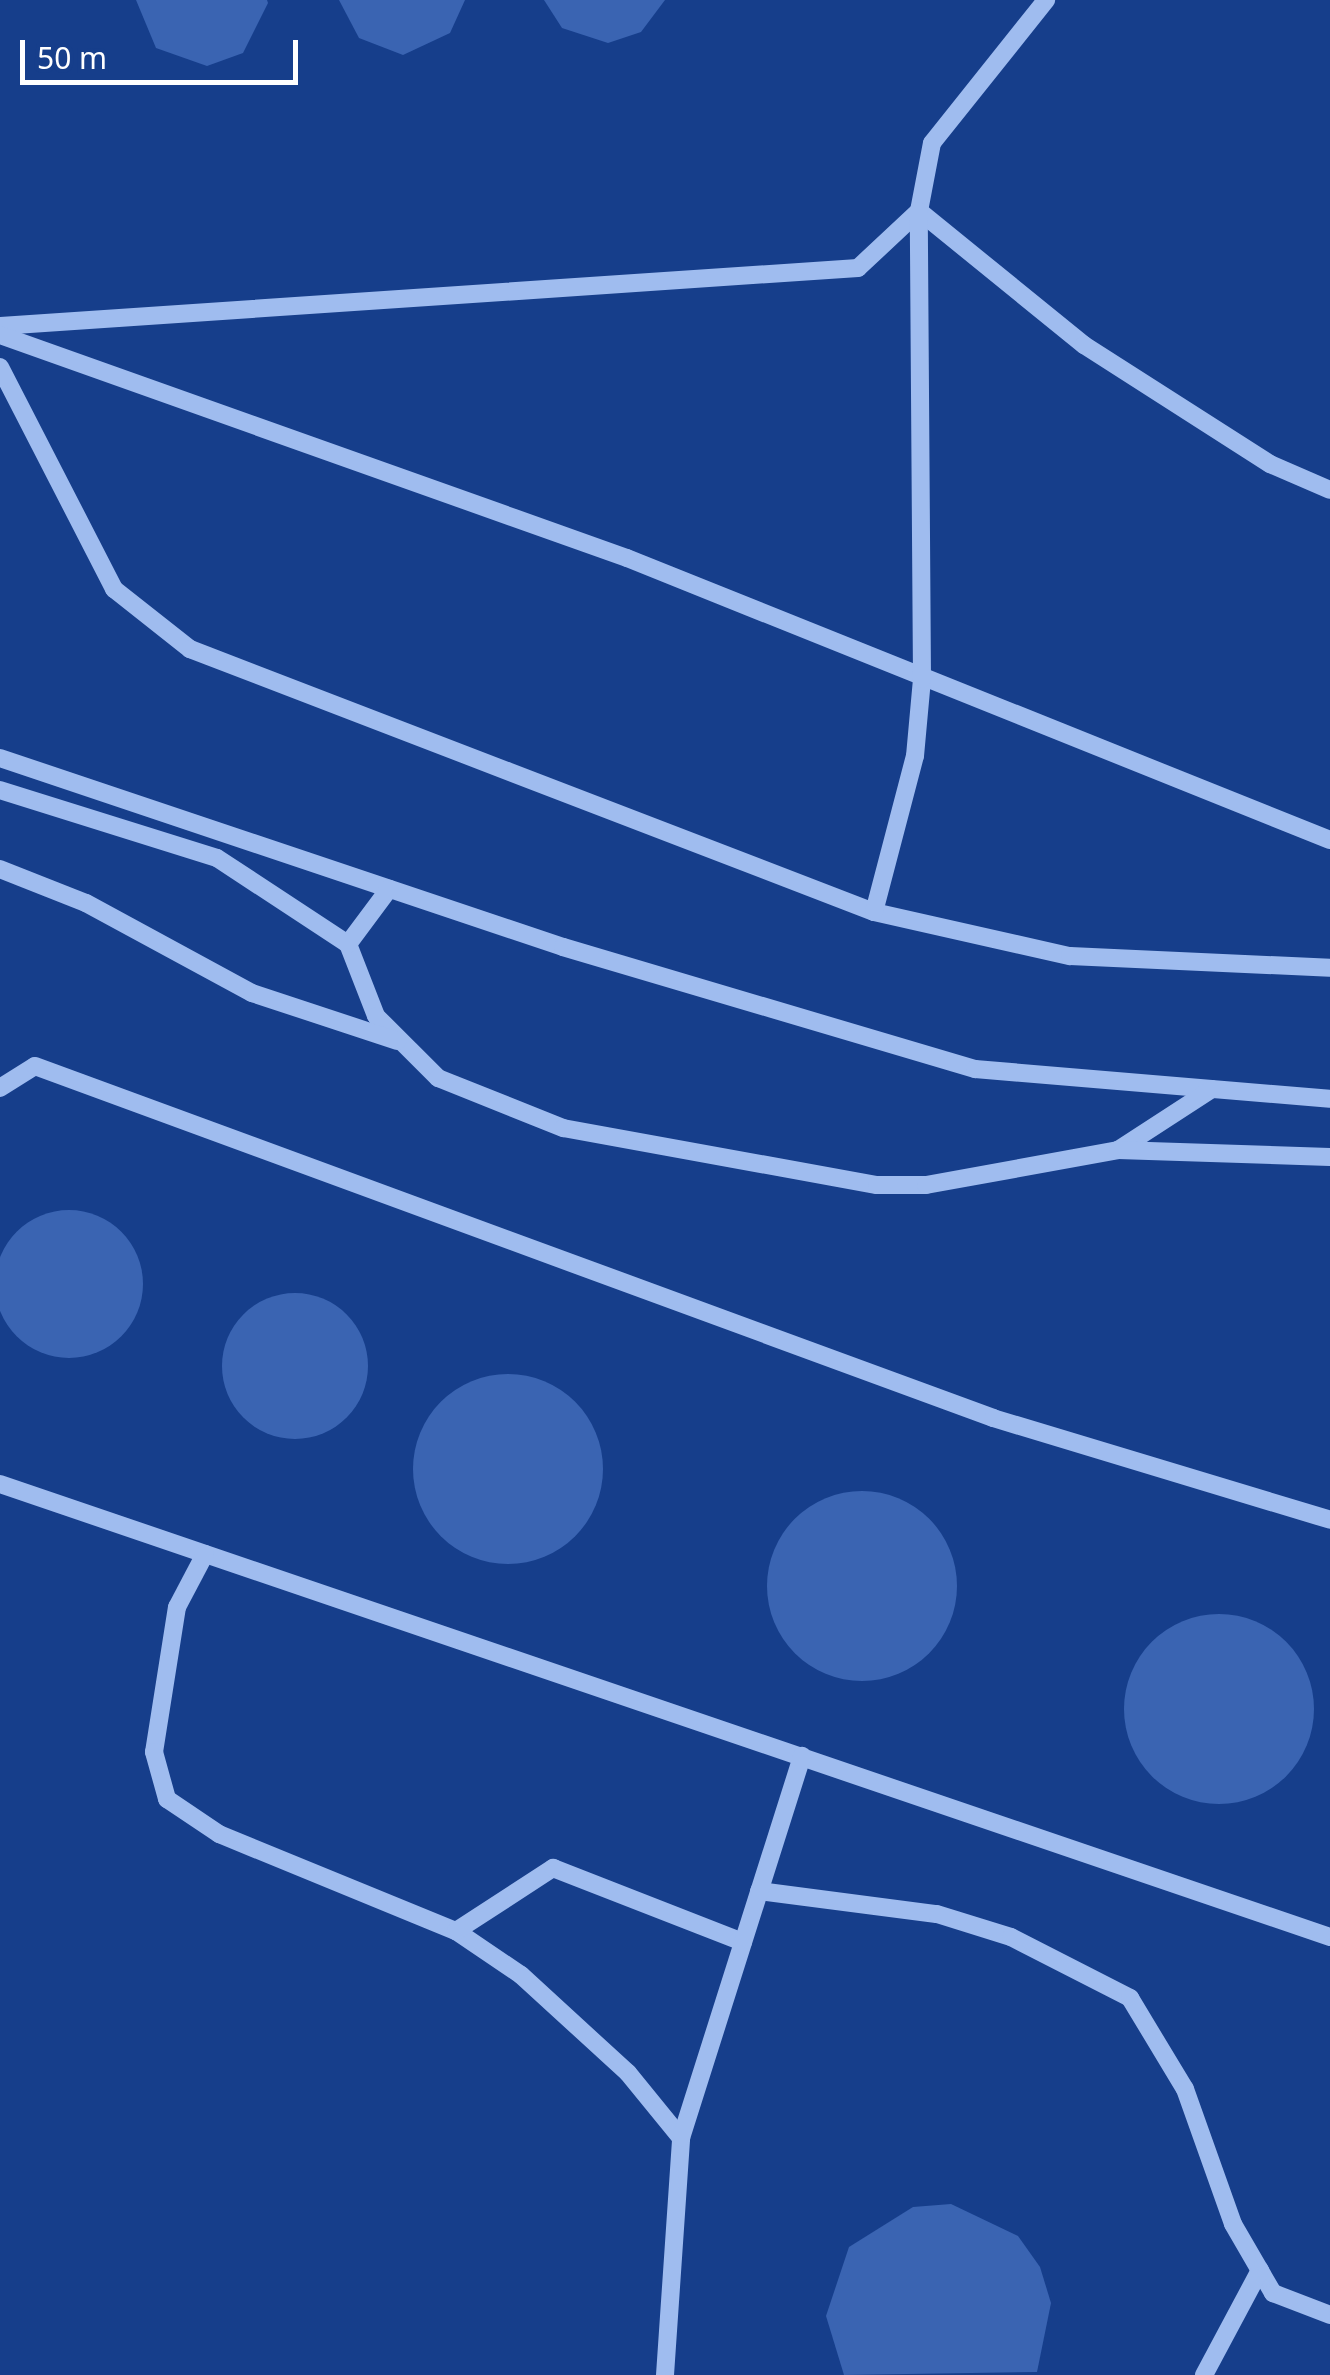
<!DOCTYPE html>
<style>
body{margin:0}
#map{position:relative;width:1330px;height:2375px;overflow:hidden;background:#163e8b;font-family:"Noto Sans",sans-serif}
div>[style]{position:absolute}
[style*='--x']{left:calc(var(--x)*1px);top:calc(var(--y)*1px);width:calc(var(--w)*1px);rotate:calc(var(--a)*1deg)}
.building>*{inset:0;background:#3a64b2}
.round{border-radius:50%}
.minor>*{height:18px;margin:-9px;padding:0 9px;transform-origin:9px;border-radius:9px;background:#9fbcef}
span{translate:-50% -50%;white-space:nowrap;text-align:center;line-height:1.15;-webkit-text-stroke:8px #163e8b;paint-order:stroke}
.scale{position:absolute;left:20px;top:40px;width:278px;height:45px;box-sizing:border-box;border:5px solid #fff;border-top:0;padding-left:12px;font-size:30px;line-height:35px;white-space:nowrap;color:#fff;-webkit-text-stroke:8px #163e8b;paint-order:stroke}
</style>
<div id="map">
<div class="building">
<i style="clip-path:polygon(136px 0,267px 0,268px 3px,243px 53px,207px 66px,156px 48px)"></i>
<i style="clip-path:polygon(339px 0,465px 0,450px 33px,403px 55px,359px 38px)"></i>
<i style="clip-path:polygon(544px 0,665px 0,641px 32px,608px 43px,562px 28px)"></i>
<i class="round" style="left:-5px;top:1210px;width:148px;height:148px"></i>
<i class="round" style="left:222px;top:1293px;width:146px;height:146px"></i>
<i class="round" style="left:413px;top:1374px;width:190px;height:190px"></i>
<i class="round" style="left:767px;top:1491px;width:190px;height:190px"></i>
<i class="round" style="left:1124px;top:1614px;width:190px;height:190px"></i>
<i style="clip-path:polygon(951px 2204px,1018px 2236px,1040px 2267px,1051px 2303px,1037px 2372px,844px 2375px,826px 2316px,849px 2247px,913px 2207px)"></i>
</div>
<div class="minor">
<i style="--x:919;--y:211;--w:213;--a:39.1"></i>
<i style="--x:1084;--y:345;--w:221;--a:32.6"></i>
<i style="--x:1270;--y:464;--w:65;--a:23.4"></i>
<i style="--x:0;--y:326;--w:860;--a:-3.87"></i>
<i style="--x:858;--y:268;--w:83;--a:-43.1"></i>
<i style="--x:919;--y:211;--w:69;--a:-79.2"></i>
<i style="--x:932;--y:143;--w:183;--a:-51.4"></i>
<i style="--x:0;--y:335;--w:665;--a:19.58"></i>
<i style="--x:627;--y:558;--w:757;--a:21.86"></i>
<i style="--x:0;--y:367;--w:250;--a:62.8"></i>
<i style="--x:114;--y:589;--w:97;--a:38.3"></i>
<i style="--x:190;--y:649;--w:733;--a:21.03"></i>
<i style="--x:874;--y:912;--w:201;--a:12.7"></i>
<i style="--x:1070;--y:956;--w:260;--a:2.6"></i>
<i style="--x:0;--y:758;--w:594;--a:18.56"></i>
<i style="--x:563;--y:947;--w:430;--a:16.5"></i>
<i style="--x:975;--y:1069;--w:356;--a:4.8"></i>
<i style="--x:0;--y:790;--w:227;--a:17.4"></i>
<i style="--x:217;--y:858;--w:157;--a:33.3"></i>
<i style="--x:348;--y:944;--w:77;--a:68.7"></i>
<i style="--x:376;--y:1016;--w:88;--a:45"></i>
<i style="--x:438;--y:1078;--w:135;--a:21.8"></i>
<i style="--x:563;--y:1128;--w:319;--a:10.3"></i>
<i style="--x:877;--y:1185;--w:49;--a:0"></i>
<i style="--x:926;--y:1185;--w:195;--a:-10.3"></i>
<i style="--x:1118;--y:1150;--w:112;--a:-33"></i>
<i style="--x:0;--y:869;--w:92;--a:21.6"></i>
<i style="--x:86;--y:903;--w:189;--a:28.5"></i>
<i style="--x:252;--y:993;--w:153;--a:18.3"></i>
<i style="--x:874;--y:912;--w:161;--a:-75.3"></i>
<i style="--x:915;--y:756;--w:77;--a:-84.8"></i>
<i style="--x:922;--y:679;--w:468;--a:-90.4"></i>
<i style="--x:348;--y:944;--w:69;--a:-53.3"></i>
<i style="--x:0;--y:1088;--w:41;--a:-32.2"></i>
<i style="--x:35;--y:1066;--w:1021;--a:20.17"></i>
<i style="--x:993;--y:1418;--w:352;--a:16.8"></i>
<i style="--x:1118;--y:1150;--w:212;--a:1.9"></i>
<i style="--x:0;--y:1484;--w:1405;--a:18.81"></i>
<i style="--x:205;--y:1554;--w:60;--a:117.8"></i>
<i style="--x:177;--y:1607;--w:147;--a:99"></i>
<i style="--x:154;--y:1752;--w:49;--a:74.5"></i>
<i style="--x:167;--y:1799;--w:63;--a:33.9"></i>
<i style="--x:219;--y:1834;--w:256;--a:22.3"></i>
<i style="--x:456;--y:1931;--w:78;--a:34.1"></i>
<i style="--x:521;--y:1975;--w:145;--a:42.5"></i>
<i style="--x:628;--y:2073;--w:84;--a:50.8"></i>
<i style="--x:759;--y:1891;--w:179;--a:7.4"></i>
<i style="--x:937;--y:1914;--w:77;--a:17.3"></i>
<i style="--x:1011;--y:1937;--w:134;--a:27.1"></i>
<i style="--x:1130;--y:1998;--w:106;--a:58.9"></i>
<i style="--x:1185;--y:2089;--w:143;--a:70.4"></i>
<i style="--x:1233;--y:2224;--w:80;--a:59.9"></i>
<i style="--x:1273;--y:2293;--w:61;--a:21.1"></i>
<i style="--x:456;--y:1931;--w:116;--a:-33"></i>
<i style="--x:553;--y:1868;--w:204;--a:21.3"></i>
<i style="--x:665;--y:2375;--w:238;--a:-86.1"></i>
<i style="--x:681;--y:2138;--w:401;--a:-72.4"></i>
<i style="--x:1204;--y:2375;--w:119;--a:-61.9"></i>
</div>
<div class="scale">50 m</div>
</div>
